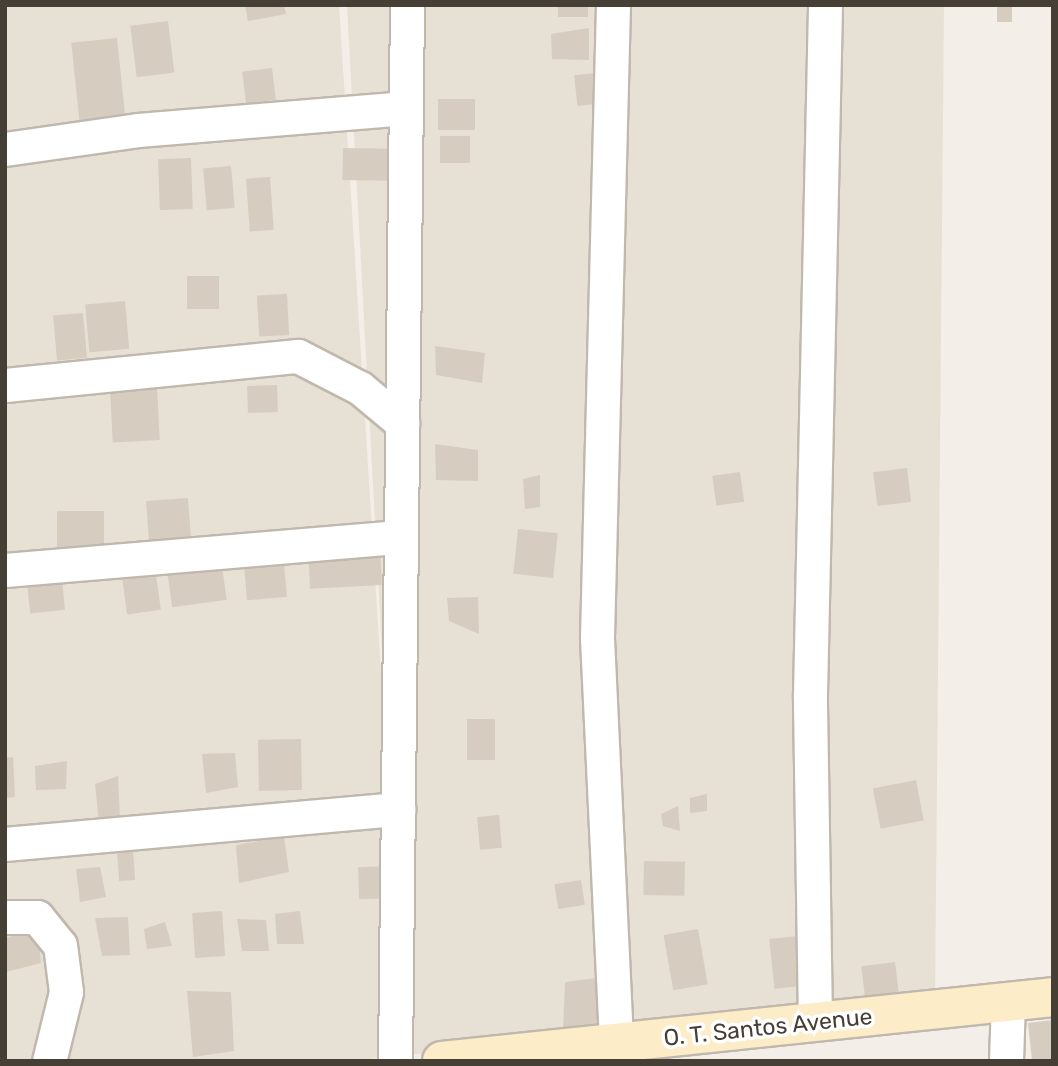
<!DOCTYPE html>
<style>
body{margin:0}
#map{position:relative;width:1058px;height:1066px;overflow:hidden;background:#f3eee7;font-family:Rubik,sans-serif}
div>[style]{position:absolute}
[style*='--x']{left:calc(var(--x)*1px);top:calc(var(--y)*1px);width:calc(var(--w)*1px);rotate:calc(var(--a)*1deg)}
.residential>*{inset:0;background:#e6e0d5}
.building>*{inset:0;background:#d7ccc0;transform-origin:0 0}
.roads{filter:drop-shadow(2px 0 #c1b8ad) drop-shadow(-2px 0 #c1b8ad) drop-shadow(0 2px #c1b8ad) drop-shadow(0 -2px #c1b8ad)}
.street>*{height:33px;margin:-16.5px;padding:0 16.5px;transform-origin:16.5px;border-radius:16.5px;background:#fff}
.secondary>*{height:38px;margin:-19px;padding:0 19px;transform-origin:19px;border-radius:19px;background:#fcecc8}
span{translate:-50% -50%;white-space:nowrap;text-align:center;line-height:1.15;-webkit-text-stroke:7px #fff;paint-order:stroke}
.street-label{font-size:23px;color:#463f36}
.frame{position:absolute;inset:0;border:7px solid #463f36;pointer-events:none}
</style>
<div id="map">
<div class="residential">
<i style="clip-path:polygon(5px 5px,339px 5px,397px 927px,347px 5px,944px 5px,935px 1001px,348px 1061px,5px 1061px)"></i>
</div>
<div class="building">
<i style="clip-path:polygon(245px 5px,284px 5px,286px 14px,248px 21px)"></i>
<i style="left:558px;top:5px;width:30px;height:12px"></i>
<i style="left:997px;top:5px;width:15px;height:17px"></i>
<i style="left:168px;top:21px;width:52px;height:38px;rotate:83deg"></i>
<i style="clip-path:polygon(589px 28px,589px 60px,552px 59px,551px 34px)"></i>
<i style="left:117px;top:38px;width:78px;height:46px;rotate:84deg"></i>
<i style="left:272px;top:68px;width:32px;height:30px;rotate:83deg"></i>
<i style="left:605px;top:72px;width:31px;height:31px;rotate:84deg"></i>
<i style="left:438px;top:99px;width:37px;height:31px"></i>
<i style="left:440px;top:136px;width:30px;height:27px"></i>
<i style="left:343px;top:148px;width:47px;height:32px;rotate:1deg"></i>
<i style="left:191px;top:158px;width:51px;height:33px;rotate:88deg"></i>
<i style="left:231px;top:166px;width:42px;height:28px;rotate:85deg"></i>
<i style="left:270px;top:177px;width:53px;height:24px;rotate:86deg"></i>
<i style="left:187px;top:276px;width:32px;height:33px"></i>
<i style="left:287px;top:294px;width:41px;height:30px;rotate:87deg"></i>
<i style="left:125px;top:301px;width:48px;height:40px;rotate:85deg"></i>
<i style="left:83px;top:313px;width:45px;height:30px;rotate:85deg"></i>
<i style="clip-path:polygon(435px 346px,485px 353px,482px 383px,436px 375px)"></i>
<i style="left:277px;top:385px;width:27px;height:30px;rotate:88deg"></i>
<i style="left:157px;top:388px;width:52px;height:47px;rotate:87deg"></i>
<i style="clip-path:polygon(435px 444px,478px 450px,478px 481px,436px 480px)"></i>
<i style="left:907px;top:468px;width:34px;height:34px;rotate:83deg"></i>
<i style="left:740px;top:472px;width:30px;height:28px;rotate:82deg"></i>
<i style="clip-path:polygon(540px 475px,540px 507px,525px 509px,523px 479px)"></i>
<i style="left:188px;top:498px;width:41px;height:42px;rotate:86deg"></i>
<i style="left:57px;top:511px;width:47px;height:41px"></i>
<i style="left:518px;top:529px;width:40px;height:45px;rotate:6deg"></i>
<i style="left:380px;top:548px;width:37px;height:72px;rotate:87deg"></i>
<i style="left:284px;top:564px;width:33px;height:40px;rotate:85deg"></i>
<i style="left:222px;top:566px;width:34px;height:55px;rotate:82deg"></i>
<i style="left:156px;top:575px;width:35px;height:34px;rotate:82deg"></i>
<i style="left:62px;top:581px;width:29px;height:35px;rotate:84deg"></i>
<i style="clip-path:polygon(478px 597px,479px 634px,449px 621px,447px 598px)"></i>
<i style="left:467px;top:719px;width:28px;height:41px"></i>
<i style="left:301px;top:739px;width:51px;height:43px;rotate:89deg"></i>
<i style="clip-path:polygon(235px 753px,238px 787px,206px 793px,202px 754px)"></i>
<i style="clip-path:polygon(13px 757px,15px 797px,5px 798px,5px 758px)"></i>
<i style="clip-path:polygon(67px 761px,66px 789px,36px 790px,35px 766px)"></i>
<i style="clip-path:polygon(118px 776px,120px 819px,99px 822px,95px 784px)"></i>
<i style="left:916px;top:780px;width:41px;height:44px;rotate:79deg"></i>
<i style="clip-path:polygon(707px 794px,707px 811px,690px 813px,690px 798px)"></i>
<i style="clip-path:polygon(678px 806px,680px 831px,663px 826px,661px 814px)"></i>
<i style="left:499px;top:815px;width:33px;height:22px;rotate:85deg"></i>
<i style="clip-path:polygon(284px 837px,289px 872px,239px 883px,236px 845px)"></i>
<i style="left:133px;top:850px;width:30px;height:16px;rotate:86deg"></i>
<i style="left:644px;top:861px;width:41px;height:34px;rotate:1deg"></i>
<i style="left:391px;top:866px;width:32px;height:33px;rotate:88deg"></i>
<i style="clip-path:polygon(100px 867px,106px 897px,80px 902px,76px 869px)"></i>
<i style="left:581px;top:880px;width:25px;height:27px;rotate:81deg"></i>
<i style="left:222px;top:911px;width:45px;height:30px;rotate:86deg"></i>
<i style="clip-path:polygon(300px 911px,304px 944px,277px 944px,275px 914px)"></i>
<i style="clip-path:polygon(128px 917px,130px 955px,102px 956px,95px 918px)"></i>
<i style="clip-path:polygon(237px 919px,266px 920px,269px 951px,242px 951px)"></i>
<i style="clip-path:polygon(165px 922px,172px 946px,147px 949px,144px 929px)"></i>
<i style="clip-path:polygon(38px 929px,41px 963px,6px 972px,5px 938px)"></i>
<i style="left:698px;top:929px;width:56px;height:35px;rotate:80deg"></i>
<i style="left:808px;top:935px;width:50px;height:39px;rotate:84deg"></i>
<i style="left:895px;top:962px;width:35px;height:34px;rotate:83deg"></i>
<i style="clip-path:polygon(604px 977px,612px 1024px,563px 1030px,565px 982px)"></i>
<i style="clip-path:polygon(187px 991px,231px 992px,234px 1051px,193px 1057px)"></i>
<i style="clip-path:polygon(1053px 1020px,1053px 1061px,1032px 1061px,1028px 1023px)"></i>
</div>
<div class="roads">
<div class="street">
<i style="--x:613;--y:5;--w:633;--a:91.45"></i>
<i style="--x:597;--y:638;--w:405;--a:87.3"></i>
<i style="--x:5;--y:149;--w:134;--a:-8.1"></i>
<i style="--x:138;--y:130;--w:269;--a:-4.7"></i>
<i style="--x:5;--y:385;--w:294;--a:-5.7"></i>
<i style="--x:298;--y:356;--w:70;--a:27.3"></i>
<i style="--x:360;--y:388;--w:55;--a:39.8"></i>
<i style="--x:5;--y:570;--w:397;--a:-4.8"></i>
<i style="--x:5;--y:844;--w:395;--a:-5.1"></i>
<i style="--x:5;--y:917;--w:32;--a:0"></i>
<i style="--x:37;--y:917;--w:36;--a:51"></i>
<i style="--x:60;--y:945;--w:47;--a:82.7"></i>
<i style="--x:66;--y:992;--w:71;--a:103.8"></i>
<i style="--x:815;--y:1022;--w:328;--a:-90.9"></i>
<i style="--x:810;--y:694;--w:689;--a:-88.75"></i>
<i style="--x:395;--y:1061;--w:1056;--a:-89.35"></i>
<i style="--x:1006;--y:1061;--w:61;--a:-88.1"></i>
</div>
<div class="secondary">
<i style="--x:442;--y:1061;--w:614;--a:-5.98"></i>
</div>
</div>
<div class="street-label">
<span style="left:768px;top:1027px;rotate:-6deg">O. T. Santos Avenue</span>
</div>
<div class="frame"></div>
</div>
